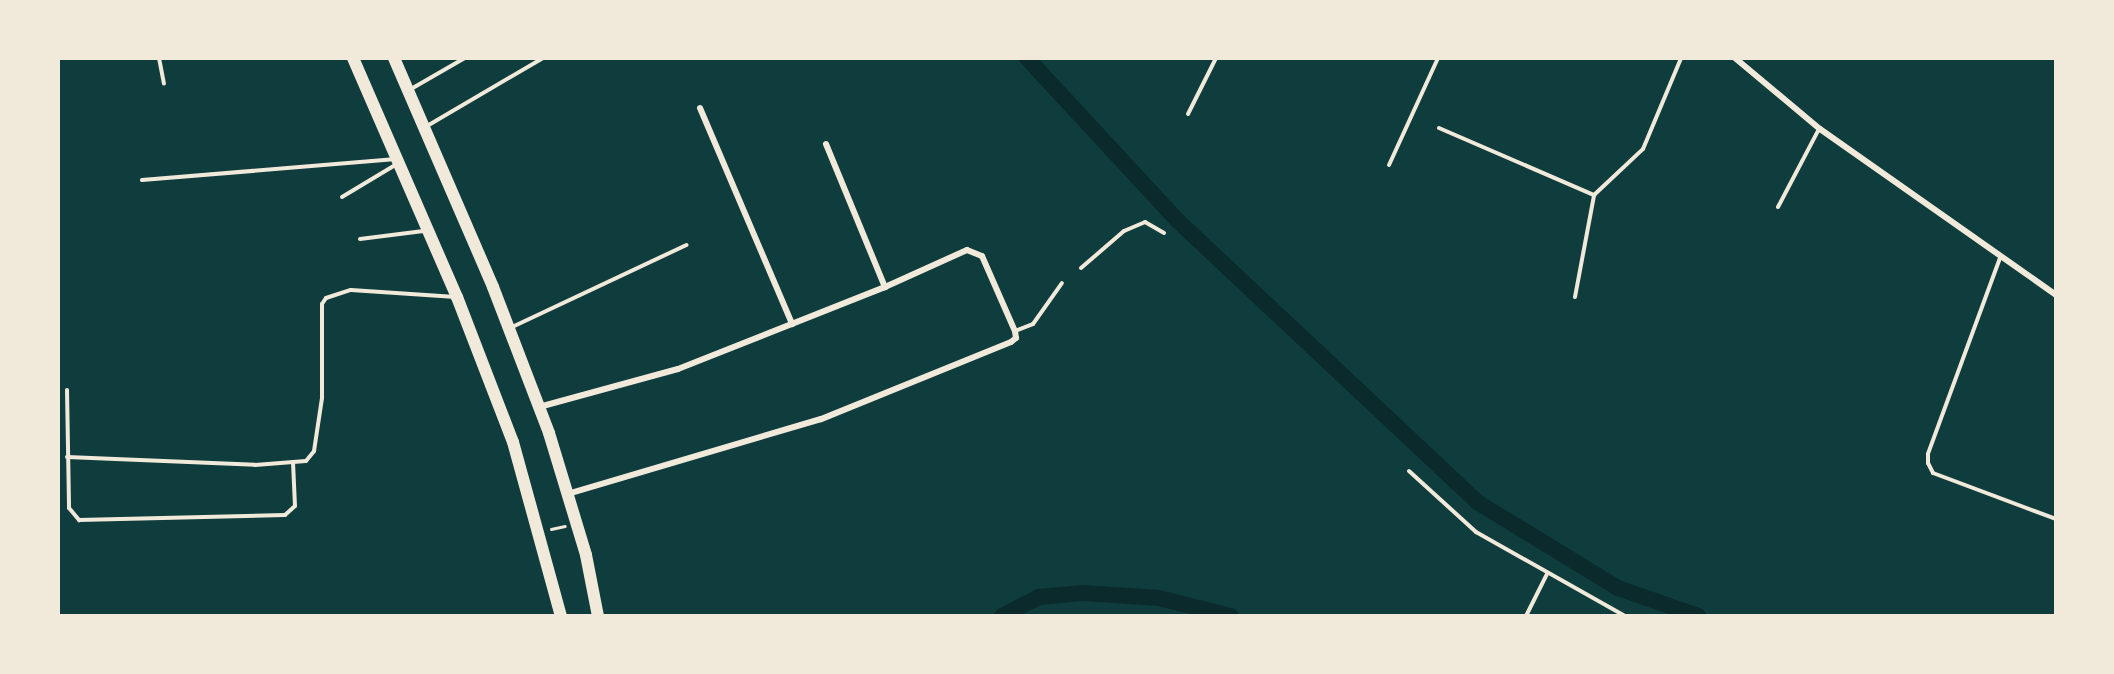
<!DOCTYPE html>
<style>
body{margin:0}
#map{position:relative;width:2114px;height:674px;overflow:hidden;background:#0f3d3e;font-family:Arial,sans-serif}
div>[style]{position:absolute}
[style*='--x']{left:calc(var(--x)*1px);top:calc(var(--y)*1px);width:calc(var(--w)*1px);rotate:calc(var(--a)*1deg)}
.canal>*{height:16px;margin:-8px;padding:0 8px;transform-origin:8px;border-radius:8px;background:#0a2a2b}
.path>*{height:3px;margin:-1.5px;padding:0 1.5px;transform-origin:1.5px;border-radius:1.5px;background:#f1e9da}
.service>*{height:4px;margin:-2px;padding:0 2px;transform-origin:2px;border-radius:2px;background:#f1e9da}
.minor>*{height:6px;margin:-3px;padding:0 3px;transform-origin:3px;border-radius:3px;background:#f1e9da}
.primary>*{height:12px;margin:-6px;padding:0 6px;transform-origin:6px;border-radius:6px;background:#f1e9da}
span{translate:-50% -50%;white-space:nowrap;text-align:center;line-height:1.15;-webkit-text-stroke:4.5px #f1e9da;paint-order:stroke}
.frame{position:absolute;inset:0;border:60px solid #f1e9da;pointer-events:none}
</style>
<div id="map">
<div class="canal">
<i style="--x:1027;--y:58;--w:221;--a:47.2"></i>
<i style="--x:1177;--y:220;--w:412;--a:43.2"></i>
<i style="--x:1477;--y:502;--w:165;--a:31.4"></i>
<i style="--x:1618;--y:588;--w:85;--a:19.3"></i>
<i style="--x:1002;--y:616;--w:42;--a:-27.2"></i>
<i style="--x:1039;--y:597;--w:44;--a:-5.2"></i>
<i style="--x:1083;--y:593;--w:76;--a:3.8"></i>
<i style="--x:1159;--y:598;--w:74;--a:14"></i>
</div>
<div class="path">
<i style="--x:551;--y:529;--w:14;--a:-12"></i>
</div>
<div class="service">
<i style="--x:159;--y:58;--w:26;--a:79"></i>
<i style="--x:411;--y:89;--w:62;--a:-29.9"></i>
<i style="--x:1188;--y:114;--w:63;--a:-63.4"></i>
<i style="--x:427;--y:126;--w:134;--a:-30.4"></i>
<i style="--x:1439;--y:128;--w:169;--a:23.4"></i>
<i style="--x:1389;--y:165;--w:118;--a:-65.4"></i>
<i style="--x:142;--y:180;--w:255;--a:-4.7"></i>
<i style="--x:342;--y:197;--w:64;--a:-31"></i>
<i style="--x:1778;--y:207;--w:88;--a:-62.3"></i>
<i style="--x:360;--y:239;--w:64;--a:-7.1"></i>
<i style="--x:2000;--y:258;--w:209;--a:110.2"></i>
<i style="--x:1928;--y:454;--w:9;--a:90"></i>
<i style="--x:1928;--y:463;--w:11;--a:63"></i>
<i style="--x:1933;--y:473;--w:131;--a:20.5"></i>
<i style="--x:1081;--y:268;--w:57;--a:-40.7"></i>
<i style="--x:1124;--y:231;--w:23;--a:-23"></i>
<i style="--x:1145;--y:222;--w:22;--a:30"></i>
<i style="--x:1575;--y:297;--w:104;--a:-79.4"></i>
<i style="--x:1594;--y:195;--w:67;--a:-43.2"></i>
<i style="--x:1643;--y:149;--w:99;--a:-67.3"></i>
<i style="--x:510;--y:328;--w:195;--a:-25.2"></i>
<i style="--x:1015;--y:331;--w:19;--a:-21"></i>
<i style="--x:1033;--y:324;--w:50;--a:-54.7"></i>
<i style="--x:67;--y:390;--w:118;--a:89"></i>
<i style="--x:69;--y:508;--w:16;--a:50"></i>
<i style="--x:79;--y:520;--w:206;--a:-1.4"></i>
<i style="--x:285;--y:515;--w:13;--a:-42"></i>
<i style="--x:295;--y:506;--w:44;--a:-92.6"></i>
<i style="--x:67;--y:457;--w:188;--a:2.4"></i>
<i style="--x:255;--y:465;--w:51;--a:-4.5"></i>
<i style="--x:306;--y:461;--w:13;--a:-51"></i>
<i style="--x:314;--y:451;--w:54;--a:-81.4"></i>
<i style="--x:322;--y:398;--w:94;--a:-90"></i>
<i style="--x:322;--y:304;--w:7;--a:-56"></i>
<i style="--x:326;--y:298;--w:26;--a:-18"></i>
<i style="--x:351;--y:290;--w:105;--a:3.8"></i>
<i style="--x:1409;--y:471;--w:91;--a:42.3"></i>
<i style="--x:1476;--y:532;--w:171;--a:29.4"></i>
<i style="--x:1526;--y:616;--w:47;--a:-63.4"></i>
</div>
<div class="minor">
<i style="--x:1735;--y:58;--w:111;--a:39.9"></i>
<i style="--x:1820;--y:129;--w:289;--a:35.1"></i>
<i style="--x:700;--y:108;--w:235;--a:66.9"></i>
<i style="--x:826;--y:144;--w:155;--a:67.6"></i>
<i style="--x:539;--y:407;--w:144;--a:-15.3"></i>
<i style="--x:678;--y:369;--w:223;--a:-21.6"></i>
<i style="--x:885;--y:287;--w:90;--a:-24.3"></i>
<i style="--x:967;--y:250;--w:16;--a:22"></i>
<i style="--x:982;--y:256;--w:82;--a:66.3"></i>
<i style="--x:1015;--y:331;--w:7;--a:82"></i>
<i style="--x:1016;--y:338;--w:6;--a:141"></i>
<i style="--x:1011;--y:342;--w:205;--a:157.9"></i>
<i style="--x:821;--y:419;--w:264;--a:163.5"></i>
</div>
<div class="primary">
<i style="--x:353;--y:58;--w:261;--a:66.5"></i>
<i style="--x:457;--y:297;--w:155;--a:68.9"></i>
<i style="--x:513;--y:442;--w:180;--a:74.6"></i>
<i style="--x:394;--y:58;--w:249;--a:66.6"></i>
<i style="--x:493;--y:287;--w:156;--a:69"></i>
<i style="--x:549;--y:433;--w:127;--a:73.1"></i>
<i style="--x:586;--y:555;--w:62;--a:78.9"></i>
</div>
<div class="frame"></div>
</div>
